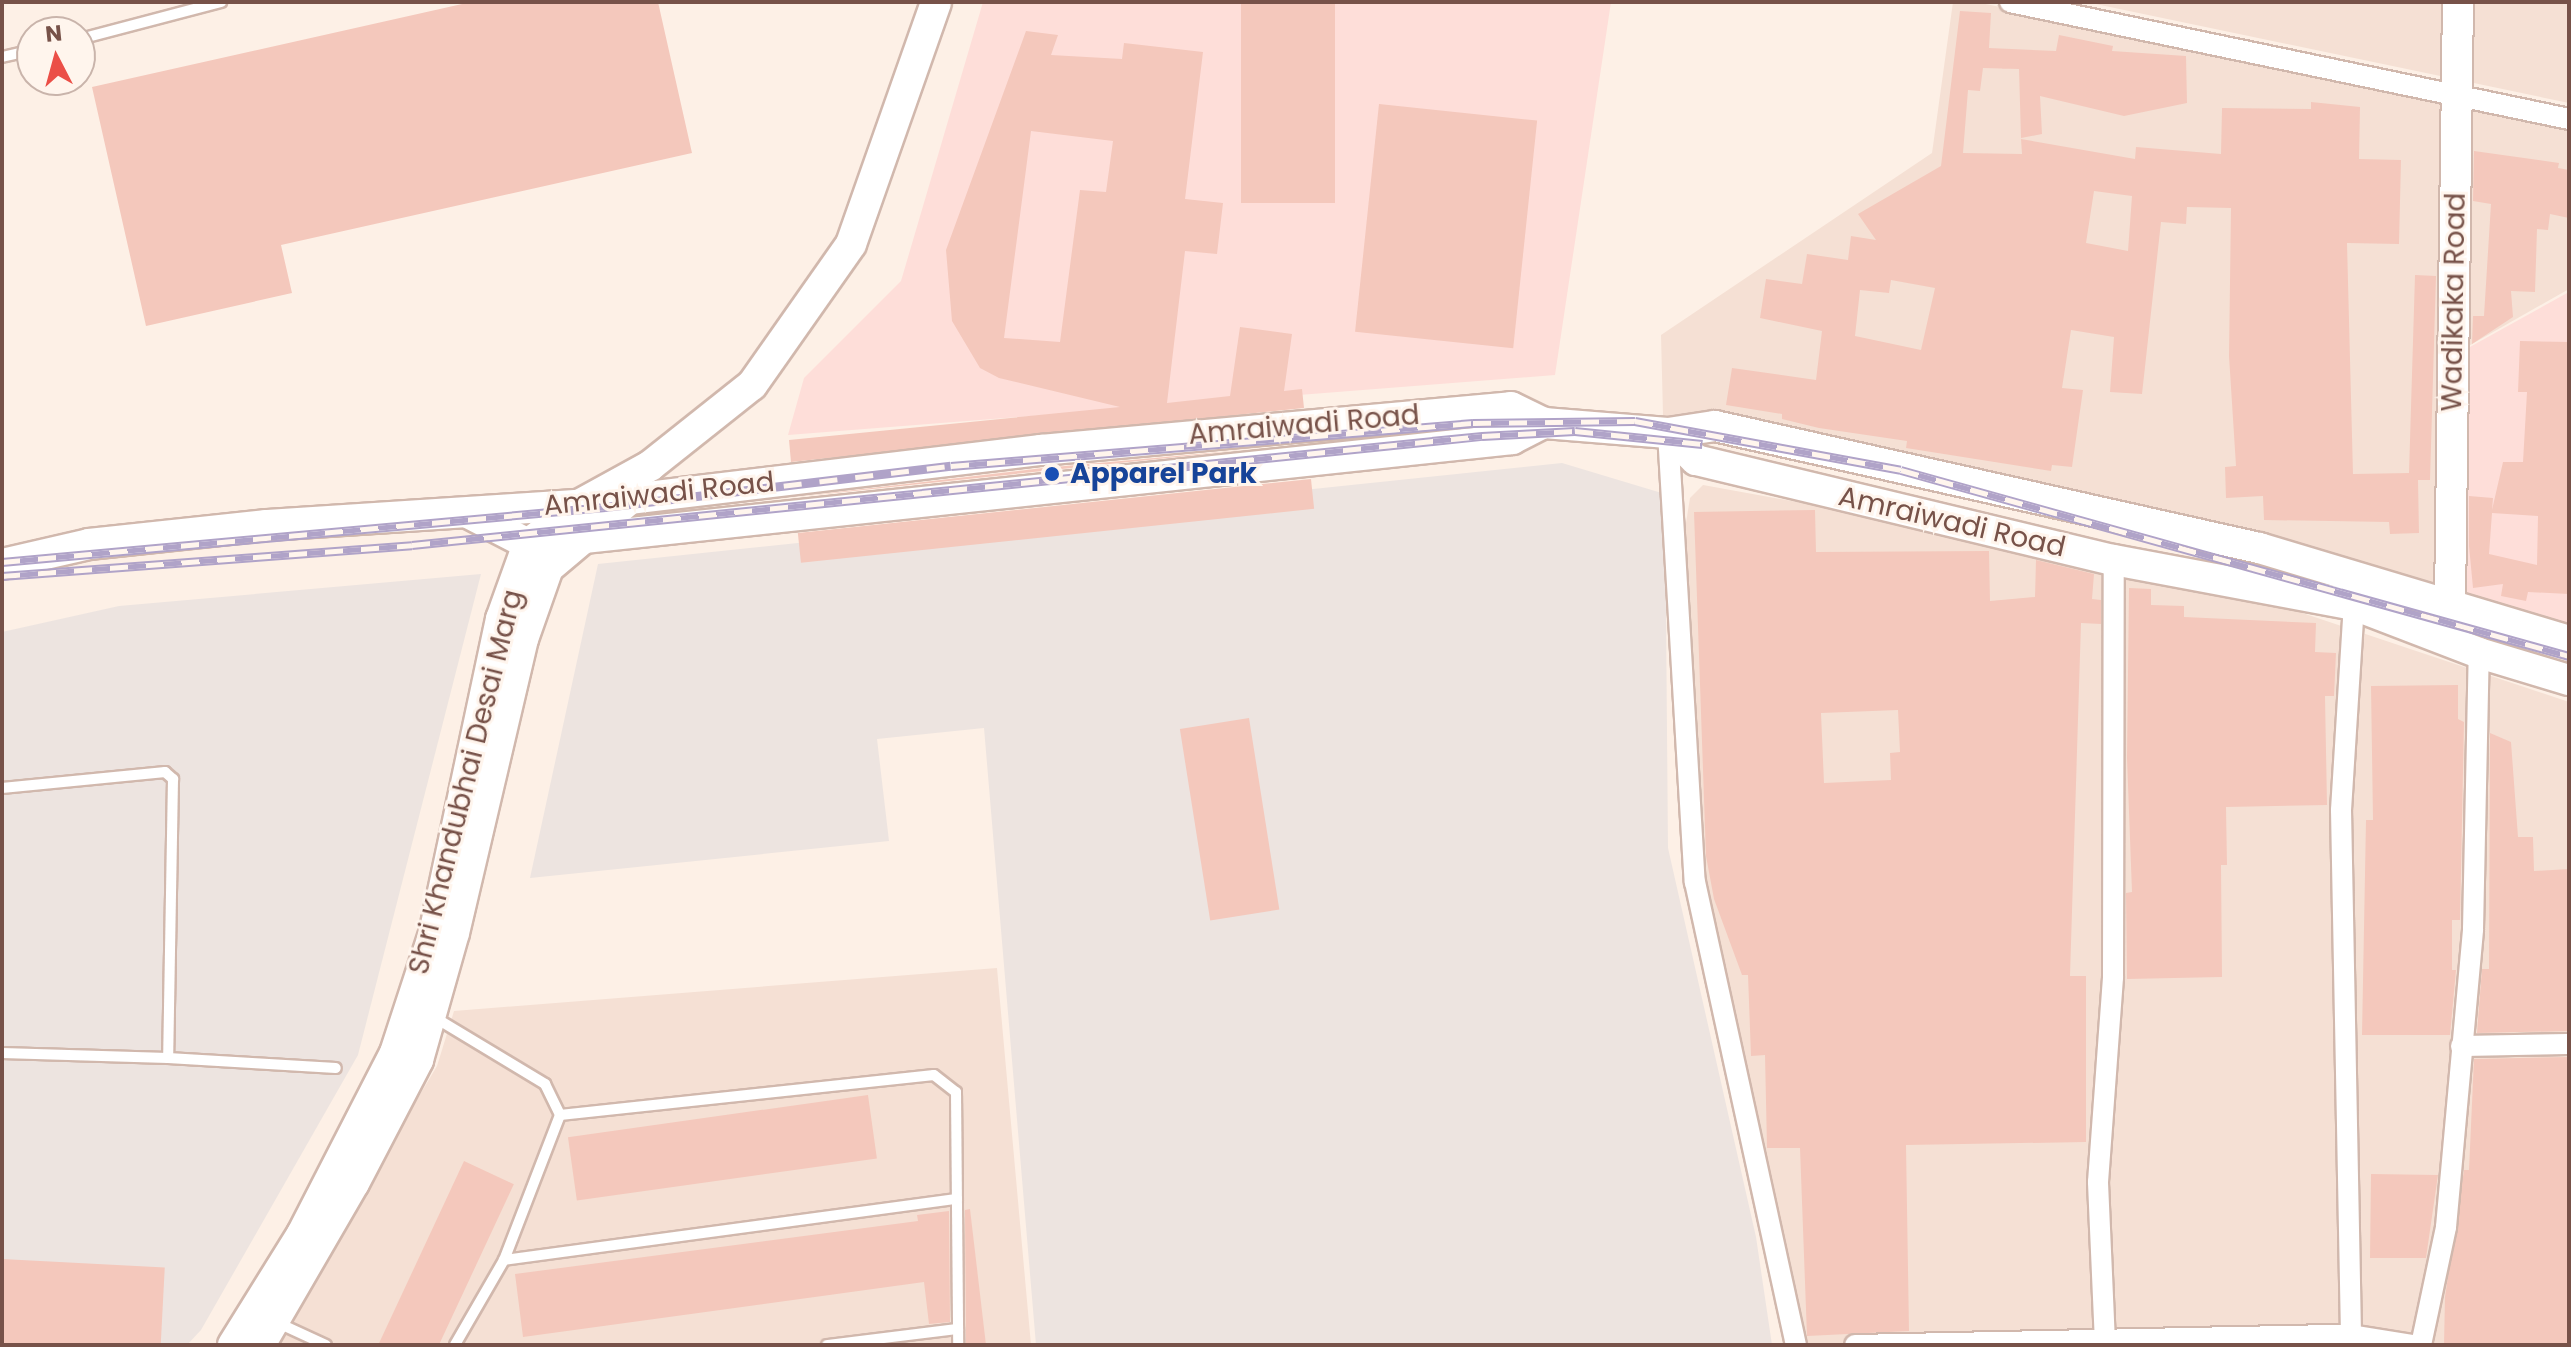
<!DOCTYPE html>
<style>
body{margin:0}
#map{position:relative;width:2571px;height:1347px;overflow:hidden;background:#fdf0e6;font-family:Poppins,sans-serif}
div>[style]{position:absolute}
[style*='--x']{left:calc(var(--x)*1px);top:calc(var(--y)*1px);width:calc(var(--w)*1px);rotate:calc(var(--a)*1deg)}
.residential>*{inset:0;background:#f5e0d4}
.commercial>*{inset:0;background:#feded9}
.industrial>*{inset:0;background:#ede4e0}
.building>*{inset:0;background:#f4c8bc;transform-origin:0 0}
.roads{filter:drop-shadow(2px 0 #d1b8ad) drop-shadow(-2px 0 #d1b8ad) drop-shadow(0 2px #d1b8ad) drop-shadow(0 -2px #d1b8ad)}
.lane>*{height:10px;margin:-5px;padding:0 5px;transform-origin:5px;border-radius:5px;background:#fff}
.street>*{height:20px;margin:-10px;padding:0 10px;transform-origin:10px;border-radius:10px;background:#fff}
.secondary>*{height:30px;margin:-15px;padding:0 15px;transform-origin:15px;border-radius:15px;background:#fff}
.rail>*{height:9px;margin-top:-4.5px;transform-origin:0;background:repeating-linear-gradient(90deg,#fff5ed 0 18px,#b0a3c8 0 36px);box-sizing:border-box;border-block:2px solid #b0a3c8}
.dots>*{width:22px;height:22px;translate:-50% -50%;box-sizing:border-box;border:4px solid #fff5ed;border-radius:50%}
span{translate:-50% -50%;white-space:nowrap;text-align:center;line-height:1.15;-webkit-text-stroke:6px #fff5ed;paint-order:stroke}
.street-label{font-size:28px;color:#775249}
.transit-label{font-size:28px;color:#164399;font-weight:700}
.left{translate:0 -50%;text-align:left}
.frame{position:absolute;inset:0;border:4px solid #775249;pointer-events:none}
.north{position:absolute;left:16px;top:16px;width:80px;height:80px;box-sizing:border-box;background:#fff5ed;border:2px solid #c9b4ab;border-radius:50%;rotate:354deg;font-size:22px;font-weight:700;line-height:32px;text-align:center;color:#775249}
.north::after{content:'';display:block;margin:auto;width:28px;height:36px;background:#eb4f47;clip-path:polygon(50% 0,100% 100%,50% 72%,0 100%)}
</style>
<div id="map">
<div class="residential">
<i style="clip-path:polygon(1953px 2px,1976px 2px,2449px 100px,2444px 589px,1714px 420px,1663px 415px,1661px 335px,1932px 153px)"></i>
<i style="clip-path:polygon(2086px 2px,2569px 2px,2569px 103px)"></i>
<i style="clip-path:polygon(2459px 98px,2569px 122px,2569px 289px,2458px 352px)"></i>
<i style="clip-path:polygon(1703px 485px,2177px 571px,2569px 702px,2569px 1345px,1796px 1345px,1699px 890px,1685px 529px,1690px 498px)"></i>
<i style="clip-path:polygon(997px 968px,1031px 1345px,271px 1345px,437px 1066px,454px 1011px)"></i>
</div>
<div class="commercial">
<i style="clip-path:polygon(983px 2px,1611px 2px,1555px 375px,788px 435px,804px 378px,901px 281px)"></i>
<i style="clip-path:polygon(2569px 292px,2569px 633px,2457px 597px,2459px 353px)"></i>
</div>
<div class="industrial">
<i style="clip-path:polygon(1562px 463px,1665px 494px,1668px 848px,1756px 1237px,1772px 1345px,1036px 1345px,984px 728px,877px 739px,889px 841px,530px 878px,598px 564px)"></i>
<i style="clip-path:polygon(481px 574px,358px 1055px,201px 1330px,187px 1345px,2px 1345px,2px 632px,119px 606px)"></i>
</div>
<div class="building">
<i style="clip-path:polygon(471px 2px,658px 2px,692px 153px,281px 245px,292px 293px,146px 326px,92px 87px)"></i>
<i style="left:1241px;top:2px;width:94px;height:201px"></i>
<i style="clip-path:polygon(evenodd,1960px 11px,1991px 13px,1989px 48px,2056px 51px,2059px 35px,2113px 46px,2112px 51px,2186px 56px,2187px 103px,2124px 116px,2040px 96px,2042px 134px,2021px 138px,2019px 69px,1983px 68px,1980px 91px,1968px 90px,1963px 153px,2022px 154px,2021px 139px,2135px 159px,2136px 147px,2221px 154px,2222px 108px,2311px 109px,2311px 102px,2360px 107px,2359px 159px,2401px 160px,2399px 244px,2347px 243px,2353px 474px,2409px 473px,2415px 275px,2436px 276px,2430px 480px,2418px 480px,2419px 533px,2390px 534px,2389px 522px,2264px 520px,2263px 496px,2226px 498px,2225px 467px,2236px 466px,2229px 356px,2231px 208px,2187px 207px,2186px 224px,2161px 222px,2142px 394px,2110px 392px,2114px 337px,2071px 330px,2062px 388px,2083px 390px,2072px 467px,2052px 465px,2051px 471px,1906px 448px,1907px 441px,1819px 428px,1782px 419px,1782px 414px,1726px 405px,1732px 368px,1816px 380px,1822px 331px,1760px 318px,1766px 279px,1802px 284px,1807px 254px,1848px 260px,1851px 236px,1876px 240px,1858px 214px,1941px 166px,1960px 11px,2094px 191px,2132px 196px,2128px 251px,2086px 243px,2094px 191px,1960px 11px,1891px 280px,1935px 288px,1921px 350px,1855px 336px,1860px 290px,1889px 293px,1891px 280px)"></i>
<i style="clip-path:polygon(evenodd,1026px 31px,1058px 35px,1051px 55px,1122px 59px,1124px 43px,1203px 52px,1185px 199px,1223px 203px,1217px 254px,1185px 251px,1167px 403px,1230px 396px,1240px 327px,1292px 334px,1284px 391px,1302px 389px,1304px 408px,791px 462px,789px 440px,1120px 407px,999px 378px,980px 368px,952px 321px,946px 250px,1026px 31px,1031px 131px,1113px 141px,1106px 192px,1080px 190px,1060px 342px,1004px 338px,1031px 131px)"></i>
<i style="left:1379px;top:104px;width:159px;height:229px;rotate:6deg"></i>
<i style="clip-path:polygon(2474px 151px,2559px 163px,2558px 168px,2569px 170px,2569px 218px,2550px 214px,2548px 230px,2537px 229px,2535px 292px,2511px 291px,2513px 317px,2472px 344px,2473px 316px,2484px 316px,2491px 204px,2473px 201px)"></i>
<i style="clip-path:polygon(evenodd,2520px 341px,2569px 342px,2569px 594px,2528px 592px,2526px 601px,2501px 596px,2503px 584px,2473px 588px,2469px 546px,2469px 496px,2493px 498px,2492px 510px,2503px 462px,2523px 462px,2527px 392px,2518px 392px,2520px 341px,2492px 513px,2538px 516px,2537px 565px,2489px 554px,2492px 513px)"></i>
<i style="clip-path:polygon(1244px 450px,795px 497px,1043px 468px)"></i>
<i style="left:1311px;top:479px;width:30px;height:516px;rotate:84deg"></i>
<i style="clip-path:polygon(evenodd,1815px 510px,1816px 552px,1989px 551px,1990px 601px,2035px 597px,2036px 560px,2094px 574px,2092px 599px,2101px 600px,2101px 624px,2081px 623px,2070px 976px,2086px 976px,2086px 1142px,1906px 1145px,1909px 1331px,1807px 1336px,1800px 1148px,1767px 1148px,1765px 1055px,1751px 1056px,1748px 975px,1742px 975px,1714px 899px,1706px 856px,1694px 512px,1815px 510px,1898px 710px,1900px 752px,1890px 753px,1891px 780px,1824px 783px,1821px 713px,1898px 710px)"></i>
<i style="clip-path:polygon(2129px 588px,2151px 589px,2151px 605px,2184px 606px,2184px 617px,2316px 623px,2315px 652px,2336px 653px,2334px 696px,2325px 696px,2327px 805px,2226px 807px,2227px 865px,2221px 865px,2222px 977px,2127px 979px,2126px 893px,2132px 892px,2127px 758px)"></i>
<i style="clip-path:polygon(2458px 685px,2458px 719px,2464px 722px,2460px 920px,2452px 920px,2452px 970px,2456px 970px,2450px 1035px,2362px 1035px,2366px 820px,2373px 820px,2371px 686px)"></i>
<i style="left:1249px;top:718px;width:194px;height:70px;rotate:81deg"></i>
<i style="clip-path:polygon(2490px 733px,2511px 742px,2518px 837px,2533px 837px,2534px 871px,2569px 869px,2569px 1031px,2477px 1033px,2482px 969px,2489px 969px)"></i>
<i style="clip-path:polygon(2569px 1057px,2569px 1345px,2444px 1345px,2445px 1297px,2464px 1170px,2469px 1170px,2474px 1059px)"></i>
<i style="left:868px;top:1095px;width:64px;height:303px;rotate:82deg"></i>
<i style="left:464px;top:1161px;width:55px;height:202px;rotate:25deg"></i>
<i style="clip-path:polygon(2371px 1174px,2438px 1175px,2426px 1258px,2370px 1258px)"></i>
<i style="clip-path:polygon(970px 1209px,986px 1345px,966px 1345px,965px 1210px)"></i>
<i style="clip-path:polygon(949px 1211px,950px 1322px,929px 1324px,924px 1282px,523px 1337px,515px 1274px,918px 1221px,917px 1215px)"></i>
<i style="left:2px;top:1259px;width:163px;height:86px;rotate:3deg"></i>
</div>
<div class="roads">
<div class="lane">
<i style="--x:80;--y:39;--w:146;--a:-14.7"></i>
<i style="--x:2;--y:57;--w:31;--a:-13"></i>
<i style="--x:2;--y:788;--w:164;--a:-5.6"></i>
<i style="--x:165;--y:772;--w:11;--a:41"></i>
<i style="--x:173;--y:779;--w:279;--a:91"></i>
<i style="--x:168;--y:1058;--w:168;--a:3.4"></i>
<i style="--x:434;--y:1017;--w:130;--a:31.1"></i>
<i style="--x:545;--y:1084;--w:34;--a:64"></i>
<i style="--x:560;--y:1115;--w:155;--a:111.1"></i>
<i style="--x:504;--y:1260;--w:98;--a:120"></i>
<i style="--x:2;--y:1053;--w:166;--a:1.7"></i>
<i style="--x:560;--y:1115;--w:376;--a:-6.1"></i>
<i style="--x:934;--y:1075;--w:28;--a:38"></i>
<i style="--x:956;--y:1092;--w:253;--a:89.5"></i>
<i style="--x:504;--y:1260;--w:457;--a:-7.7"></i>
<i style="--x:276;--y:1322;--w:55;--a:24.7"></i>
<i style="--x:827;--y:1345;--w:132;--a:-7"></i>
</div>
<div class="street">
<i style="--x:2010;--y:2;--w:571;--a:11.82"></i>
<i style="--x:1668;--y:433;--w:450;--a:86.6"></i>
<i style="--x:1695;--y:882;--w:474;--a:77.7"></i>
<i style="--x:2461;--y:1046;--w:108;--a:-1.1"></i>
<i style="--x:2351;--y:1335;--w:63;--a:9.2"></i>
<i style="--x:2105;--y:1343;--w:161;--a:-92.5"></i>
<i style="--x:2098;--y:1182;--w:206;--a:-85.8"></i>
<i style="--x:2113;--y:977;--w:417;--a:-89.9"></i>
<i style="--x:1855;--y:1345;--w:496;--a:-1.2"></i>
<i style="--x:2351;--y:1335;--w:525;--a:-91.09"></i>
<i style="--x:2341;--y:810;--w:205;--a:-86.4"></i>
<i style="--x:2421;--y:1345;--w:121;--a:-78"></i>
<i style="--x:2446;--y:1227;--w:299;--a:-84.8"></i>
<i style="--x:2473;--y:929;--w:276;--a:-88.8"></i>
</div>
<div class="secondary">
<i style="--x:1668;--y:433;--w:39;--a:44"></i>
<i style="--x:1696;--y:460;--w:430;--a:13.5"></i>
<i style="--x:2114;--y:560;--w:244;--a:10.6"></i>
<i style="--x:2354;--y:605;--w:134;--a:21"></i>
<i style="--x:2479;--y:653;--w:94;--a:16.7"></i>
<i style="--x:468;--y:513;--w:68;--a:27.3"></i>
<i style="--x:528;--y:544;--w:990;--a:-6.09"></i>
<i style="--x:1512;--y:439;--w:36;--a:-27"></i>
<i style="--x:2;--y:564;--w:89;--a:-12.9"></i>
<i style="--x:89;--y:544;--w:179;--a:-6.1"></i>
<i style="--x:267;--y:525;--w:313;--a:-3.7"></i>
<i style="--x:579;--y:505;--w:465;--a:-6.8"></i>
<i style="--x:1041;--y:450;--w:472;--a:-5.2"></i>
<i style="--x:1511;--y:407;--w:37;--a:26"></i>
<i style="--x:1544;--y:423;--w:124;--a:4.6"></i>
<i style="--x:1668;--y:433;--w:48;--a:-8.5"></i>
<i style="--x:1715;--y:426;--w:558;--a:12.64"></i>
<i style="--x:2259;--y:548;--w:324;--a:16.7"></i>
<i style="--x:2450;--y:602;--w:600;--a:-89.24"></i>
<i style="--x:233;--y:1345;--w:131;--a:-58.1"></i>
<i style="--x:302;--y:1234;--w:203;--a:-62.8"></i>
<i style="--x:395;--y:1053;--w:125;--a:-71.9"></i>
<i style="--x:434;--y:934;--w:322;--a:-78"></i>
<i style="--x:501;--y:619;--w:80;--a:-70.2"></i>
<i style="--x:528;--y:544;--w:64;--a:-37.4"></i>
<i style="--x:579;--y:505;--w:81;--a:-28.8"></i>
<i style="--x:650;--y:466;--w:130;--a:-38.5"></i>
<i style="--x:752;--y:385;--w:172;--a:-54.9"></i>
<i style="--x:851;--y:244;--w:256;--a:-70.6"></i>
<i style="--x:260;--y:1345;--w:187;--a:-59.9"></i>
<i style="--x:354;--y:1183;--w:139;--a:-62.5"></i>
<i style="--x:418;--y:1060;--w:132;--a:-74.2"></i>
<i style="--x:454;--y:933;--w:302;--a:-76.8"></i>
<i style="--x:523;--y:639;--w:75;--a:-70.6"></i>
<i style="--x:548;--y:568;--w:107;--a:-40.1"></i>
</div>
</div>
<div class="rail">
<i style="--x:2;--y:562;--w:606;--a:-5.21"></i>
<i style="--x:605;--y:507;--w:348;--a:-6.8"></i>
<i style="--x:951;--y:466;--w:524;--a:-4.71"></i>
<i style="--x:1473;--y:423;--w:162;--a:-0.7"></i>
<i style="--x:1635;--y:421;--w:270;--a:10.4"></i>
<i style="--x:1901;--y:470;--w:693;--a:15.56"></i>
<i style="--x:2;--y:576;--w:411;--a:-4.3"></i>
<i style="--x:412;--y:545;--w:1076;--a:-5.82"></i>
<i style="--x:1482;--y:436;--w:93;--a:-3.1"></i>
<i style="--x:1575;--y:431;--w:128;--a:5.8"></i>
</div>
<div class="dots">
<i style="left:1052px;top:474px;background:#1a4fb4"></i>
</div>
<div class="street-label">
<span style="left:2454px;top:302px;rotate:-89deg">Wadikaka Road</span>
<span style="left:1304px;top:425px;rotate:-5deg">Amraiwadi Road</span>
<span style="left:659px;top:494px;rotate:-6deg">Amraiwadi Road</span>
<span style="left:1952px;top:522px;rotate:13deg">Amraiwadi Road</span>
<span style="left:466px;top:782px;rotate:-76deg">Shri Khandubhai Desai Marg</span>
</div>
<div class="transit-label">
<span class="left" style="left:1070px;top:474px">Apparel Park</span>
</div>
<div class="frame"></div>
<div class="north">N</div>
</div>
